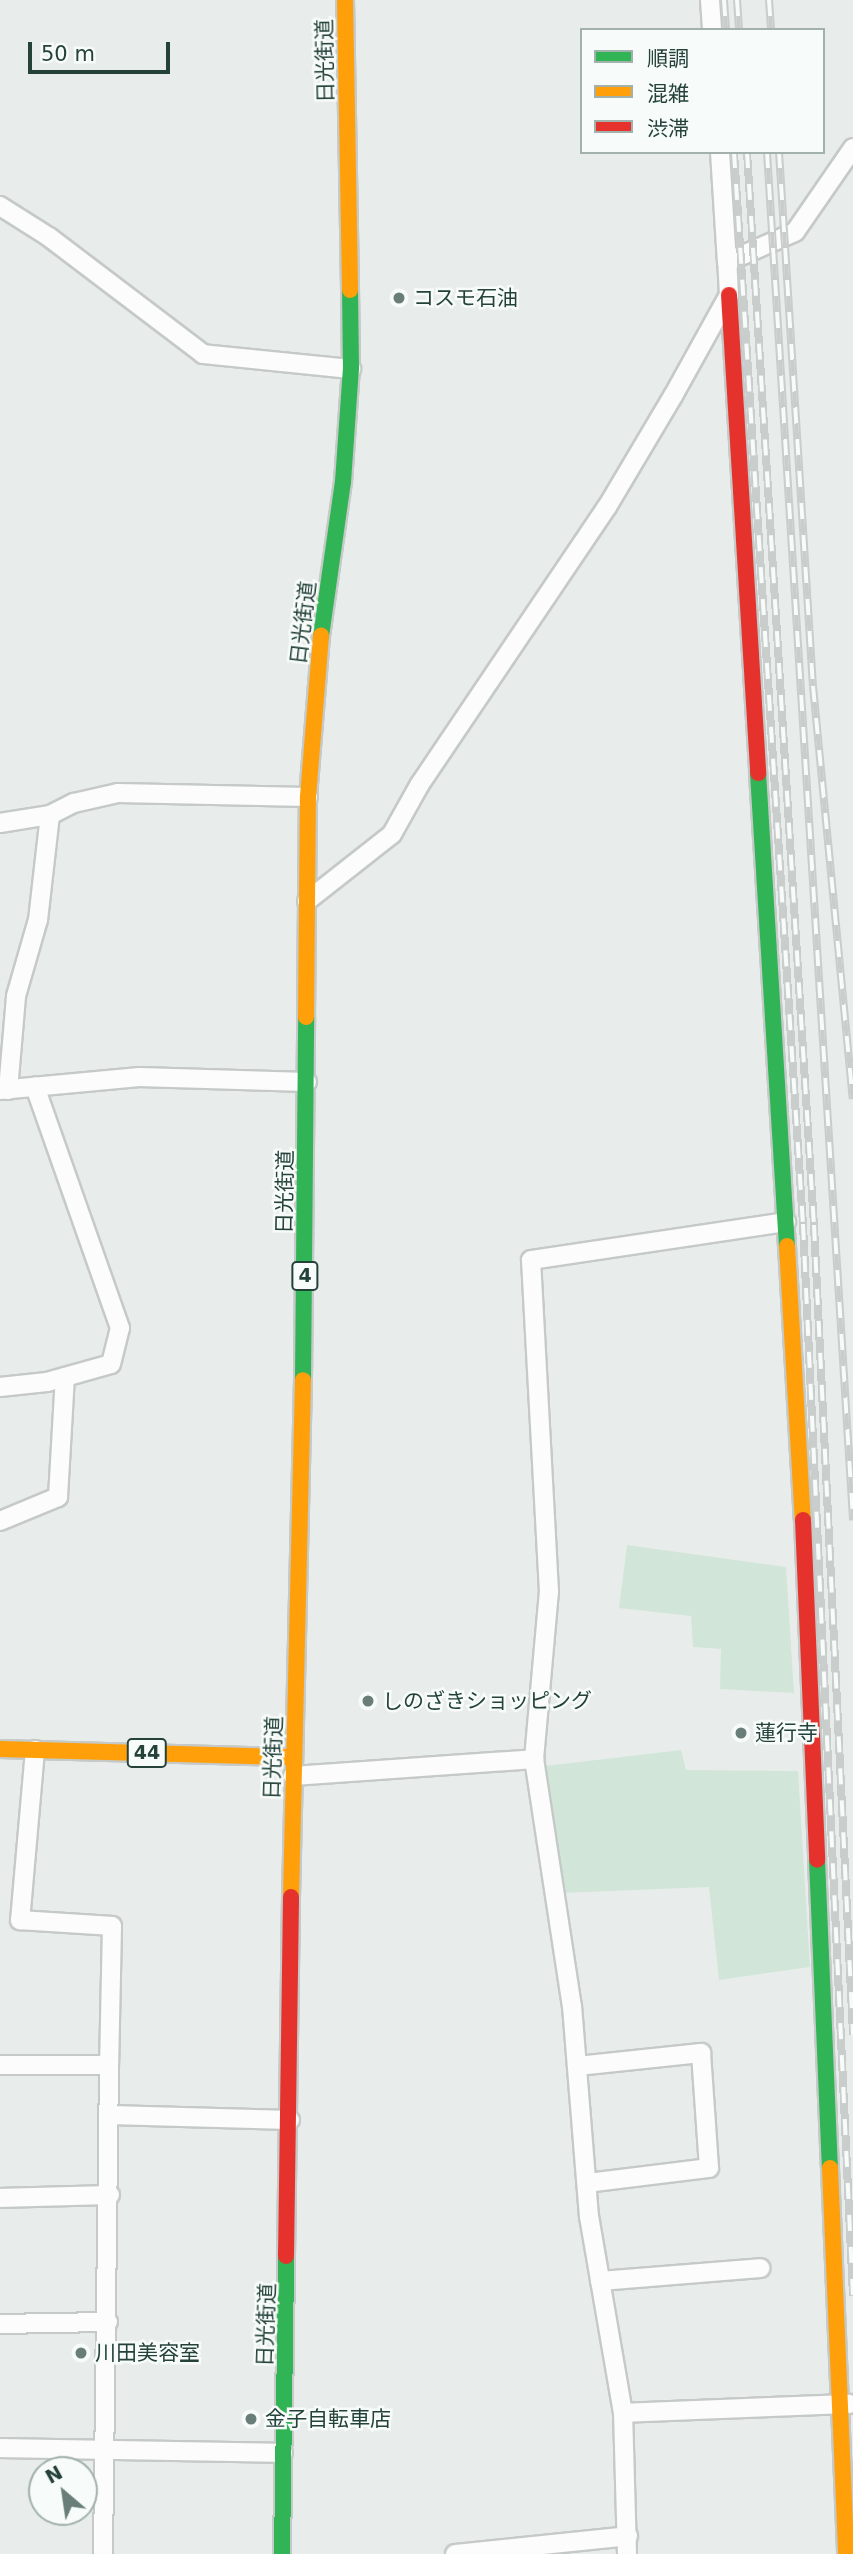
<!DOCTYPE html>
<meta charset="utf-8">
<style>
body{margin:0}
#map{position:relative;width:853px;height:2554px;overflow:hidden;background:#e8edeb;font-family:"DejaVu Sans","Noto Sans JP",sans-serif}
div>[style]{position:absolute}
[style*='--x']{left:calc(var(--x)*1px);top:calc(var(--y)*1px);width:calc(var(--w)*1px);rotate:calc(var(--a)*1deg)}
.green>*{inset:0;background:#d1e6d8}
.roads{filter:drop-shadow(2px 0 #c5cac8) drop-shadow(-2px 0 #c5cac8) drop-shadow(0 2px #c5cac8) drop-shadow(0 -2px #c5cac8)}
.street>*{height:18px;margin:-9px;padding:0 9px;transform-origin:9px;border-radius:9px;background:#fcfcfc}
.fast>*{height:16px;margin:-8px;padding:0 8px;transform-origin:8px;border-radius:8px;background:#30b455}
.slow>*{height:16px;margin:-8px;padding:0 8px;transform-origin:8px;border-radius:8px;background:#ff9f0a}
.jam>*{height:16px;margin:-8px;padding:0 8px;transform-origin:8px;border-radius:8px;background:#e5322d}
.rail>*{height:8px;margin-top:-4px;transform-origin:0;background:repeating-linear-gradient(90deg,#f7fbf9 0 16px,#c9cdcc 0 32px);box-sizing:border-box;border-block:2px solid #c9cdcc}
.dots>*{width:19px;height:19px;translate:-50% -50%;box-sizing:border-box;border:4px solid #f7fbf9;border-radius:50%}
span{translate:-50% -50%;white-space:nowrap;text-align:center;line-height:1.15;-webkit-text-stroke:5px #f7fbf9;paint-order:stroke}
.shield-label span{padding:2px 5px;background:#f7fbf9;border:2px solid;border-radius:5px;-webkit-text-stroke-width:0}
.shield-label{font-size:19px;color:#24423a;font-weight:700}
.street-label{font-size:21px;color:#24423a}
.poi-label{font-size:21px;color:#24423a}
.left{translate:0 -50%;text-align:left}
.legend{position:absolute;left:580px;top:28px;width:245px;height:126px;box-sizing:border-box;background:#f7fbf9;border:2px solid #a3b1ad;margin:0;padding:9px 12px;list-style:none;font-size:21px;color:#24423a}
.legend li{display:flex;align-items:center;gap:14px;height:35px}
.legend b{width:35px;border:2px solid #a3b1ad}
.north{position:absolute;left:28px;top:2456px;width:70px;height:70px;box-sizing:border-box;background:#f7fbf9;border:2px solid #a3b1ad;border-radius:50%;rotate:331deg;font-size:19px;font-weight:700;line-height:28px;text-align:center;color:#24423a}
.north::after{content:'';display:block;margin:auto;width:24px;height:32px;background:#697e78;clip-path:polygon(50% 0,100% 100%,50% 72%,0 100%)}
.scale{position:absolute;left:28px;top:42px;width:142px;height:32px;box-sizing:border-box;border:4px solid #24423a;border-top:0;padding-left:9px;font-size:21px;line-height:24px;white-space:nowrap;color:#24423a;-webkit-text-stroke:5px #f7fbf9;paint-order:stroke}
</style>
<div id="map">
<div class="green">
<i style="clip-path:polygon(627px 1545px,786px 1567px,794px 1693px,720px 1689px,721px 1649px,693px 1647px,691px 1616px,619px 1608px)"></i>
<i style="clip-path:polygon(681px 1750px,686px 1770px,798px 1771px,810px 1967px,719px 1980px,709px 1887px,561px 1893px,545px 1766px)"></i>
</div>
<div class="roads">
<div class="street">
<i style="--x:710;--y:0;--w:30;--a:86"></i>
<i style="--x:720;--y:152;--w:110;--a:86.4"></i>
<i style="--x:0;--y:206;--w:58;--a:32.3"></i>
<i style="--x:49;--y:237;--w:193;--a:37.2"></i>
<i style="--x:203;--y:354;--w:149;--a:5.8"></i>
<i style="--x:0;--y:823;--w:51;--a:-9.1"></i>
<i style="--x:50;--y:815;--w:27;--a:-27"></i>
<i style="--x:74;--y:803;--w:45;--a:-12.8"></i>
<i style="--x:118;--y:793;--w:190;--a:1.2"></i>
<i style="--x:307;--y:901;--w:108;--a:-38.2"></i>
<i style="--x:392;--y:834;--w:57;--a:-60.8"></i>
<i style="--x:420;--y:784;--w:334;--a:-56"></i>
<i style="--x:607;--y:507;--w:129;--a:-59.3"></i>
<i style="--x:673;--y:396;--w:115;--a:-61"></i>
<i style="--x:729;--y:295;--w:33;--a:-93"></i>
<i style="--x:727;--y:262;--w:74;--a:-23.8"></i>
<i style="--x:795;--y:232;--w:102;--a:-55.4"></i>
<i style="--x:0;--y:1090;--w:140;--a:-5.3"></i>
<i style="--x:139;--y:1077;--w:168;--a:1.7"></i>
<i style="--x:8;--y:1090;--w:94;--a:-85.1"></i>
<i style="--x:16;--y:996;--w:79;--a:-73.9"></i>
<i style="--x:38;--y:920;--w:106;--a:-83.5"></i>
<i style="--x:0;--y:1387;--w:47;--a:-6.1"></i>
<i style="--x:47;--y:1382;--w:66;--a:-15.7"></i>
<i style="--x:111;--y:1364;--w:37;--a:-76"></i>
<i style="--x:120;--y:1328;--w:256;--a:-109.4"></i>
<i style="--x:0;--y:1521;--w:63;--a:-22.5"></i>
<i style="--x:58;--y:1497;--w:120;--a:-86.7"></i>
<i style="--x:35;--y:1750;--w:171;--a:95"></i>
<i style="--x:20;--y:1920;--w:92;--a:3.7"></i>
<i style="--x:112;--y:1926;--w:139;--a:91.2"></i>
<i style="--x:293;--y:1776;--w:242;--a:-4"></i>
<i style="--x:0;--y:2065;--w:109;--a:0"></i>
<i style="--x:109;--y:2065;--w:489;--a:90.7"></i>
<i style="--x:577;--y:2066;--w:125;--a:-6"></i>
<i style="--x:701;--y:2053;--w:115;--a:86"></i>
<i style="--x:709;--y:2168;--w:123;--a:173"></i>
<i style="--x:110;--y:2115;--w:180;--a:1.6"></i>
<i style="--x:0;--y:2198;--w:110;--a:-1.6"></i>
<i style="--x:600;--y:2281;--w:161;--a:-4.6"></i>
<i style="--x:0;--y:2324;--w:108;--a:-1.1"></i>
<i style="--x:623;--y:2413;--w:227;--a:-2.3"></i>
<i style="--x:0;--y:2448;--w:283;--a:1"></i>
<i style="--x:455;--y:2554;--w:174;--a:-5.9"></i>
<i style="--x:627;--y:2554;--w:141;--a:-91.6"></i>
<i style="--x:623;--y:2413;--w:199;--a:-99.8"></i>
<i style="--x:589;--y:2217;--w:211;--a:-94.6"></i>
<i style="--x:572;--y:2007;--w:251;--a:-98.7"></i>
<i style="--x:534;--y:1759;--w:168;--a:-84.9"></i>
<i style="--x:549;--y:1592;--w:332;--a:-93.1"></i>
<i style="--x:531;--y:1260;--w:258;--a:-8.5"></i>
</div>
<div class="fast">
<i style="--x:321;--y:636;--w:156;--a:-81.9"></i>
<i style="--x:343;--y:482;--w:113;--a:-86"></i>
<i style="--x:351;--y:369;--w:79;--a:-90.7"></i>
<i style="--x:758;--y:773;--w:474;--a:86.5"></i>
<i style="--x:303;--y:1380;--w:363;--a:-89.5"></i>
<i style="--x:817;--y:1860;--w:308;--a:87.6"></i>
<i style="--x:282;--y:2554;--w:298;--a:-89.2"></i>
</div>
<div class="slow">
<i style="--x:345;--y:0;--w:290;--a:89"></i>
<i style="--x:306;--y:1017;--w:220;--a:-89.5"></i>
<i style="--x:308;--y:797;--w:162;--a:-85.4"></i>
<i style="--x:787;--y:1246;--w:274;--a:86.7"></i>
<i style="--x:0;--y:1749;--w:293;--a:1.6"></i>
<i style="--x:291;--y:1897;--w:517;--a:-88.67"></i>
<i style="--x:830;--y:2168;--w:386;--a:87.6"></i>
</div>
<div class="jam">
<i style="--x:729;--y:295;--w:479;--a:86.5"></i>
<i style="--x:803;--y:1520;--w:340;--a:87.6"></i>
<i style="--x:286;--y:2256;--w:359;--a:-89.2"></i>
</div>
</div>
<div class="rail">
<i style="--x:724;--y:0;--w:30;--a:86"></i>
<i style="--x:737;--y:0;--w:30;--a:86"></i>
<i style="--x:769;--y:0;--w:30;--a:86"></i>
<i style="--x:734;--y:152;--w:1074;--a:86.32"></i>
<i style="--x:803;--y:1224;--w:1073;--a:87.33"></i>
<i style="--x:747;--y:152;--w:1075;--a:86.43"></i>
<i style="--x:814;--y:1225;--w:811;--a:87.24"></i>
<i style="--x:767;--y:152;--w:1371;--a:86.4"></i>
<i style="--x:779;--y:152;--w:535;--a:86.36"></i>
<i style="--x:813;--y:686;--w:415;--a:84.5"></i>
</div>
<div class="dots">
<i style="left:399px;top:298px;background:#697e78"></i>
<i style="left:368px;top:1701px;background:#697e78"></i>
<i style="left:741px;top:1733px;background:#697e78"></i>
<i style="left:81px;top:2353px;background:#697e78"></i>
<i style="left:251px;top:2419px;background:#697e78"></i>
</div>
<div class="shield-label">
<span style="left:305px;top:1276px">4</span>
<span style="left:147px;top:1753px">44</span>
</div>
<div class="street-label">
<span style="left:325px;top:61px;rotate:-91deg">日光街道</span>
<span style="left:303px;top:623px;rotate:-83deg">日光街道</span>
<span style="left:285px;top:1192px;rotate:-89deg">日光街道</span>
<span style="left:273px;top:1758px;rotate:-88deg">日光街道</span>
<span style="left:266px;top:2325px;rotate:-88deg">日光街道</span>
</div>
<div class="poi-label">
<span class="left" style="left:413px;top:298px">コスモ石油</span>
<span class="left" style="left:382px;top:1701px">しのざきショッピング</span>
<span class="left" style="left:755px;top:1733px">蓮行寺</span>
<span class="left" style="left:95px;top:2353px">川田美容室</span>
<span class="left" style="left:265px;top:2419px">金子自転車店</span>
</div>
<ul class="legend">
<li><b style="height:9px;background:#30b455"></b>順調</li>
<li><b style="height:9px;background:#ff9f0a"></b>混雑</li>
<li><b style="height:9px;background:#e5322d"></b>渋滞</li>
</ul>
<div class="north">N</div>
<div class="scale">50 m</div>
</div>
